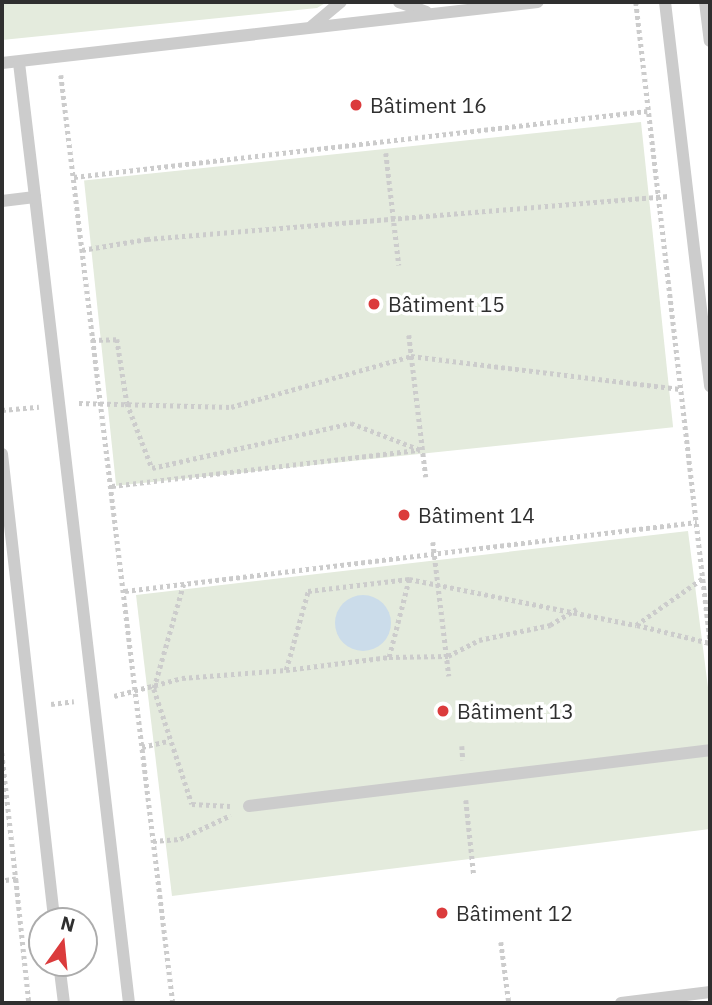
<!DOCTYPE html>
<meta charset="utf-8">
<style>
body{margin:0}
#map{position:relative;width:712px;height:1005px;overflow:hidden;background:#fff;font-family:"IBM Plex Sans",sans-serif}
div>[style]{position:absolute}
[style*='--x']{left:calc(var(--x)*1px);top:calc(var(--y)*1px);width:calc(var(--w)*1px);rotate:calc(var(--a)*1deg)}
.green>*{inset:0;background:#e4ebdd;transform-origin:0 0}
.water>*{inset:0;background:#cbdcea}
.round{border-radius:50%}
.path>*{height:4.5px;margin-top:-2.25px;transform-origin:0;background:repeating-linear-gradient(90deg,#ccc 0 3.5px,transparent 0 7px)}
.lane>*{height:12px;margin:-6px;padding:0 6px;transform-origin:6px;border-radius:6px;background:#ccc}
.dots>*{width:19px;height:19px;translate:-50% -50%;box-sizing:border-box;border:4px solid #fff;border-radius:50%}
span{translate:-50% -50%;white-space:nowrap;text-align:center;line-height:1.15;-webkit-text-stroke:7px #fff;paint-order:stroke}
.poi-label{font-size:21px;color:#2f2f2f}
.left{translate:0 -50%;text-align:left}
.frame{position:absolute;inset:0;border:4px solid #2f2f2f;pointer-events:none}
.north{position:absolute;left:28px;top:907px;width:70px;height:70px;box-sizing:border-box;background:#fff;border:2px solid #acacac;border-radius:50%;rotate:15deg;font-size:19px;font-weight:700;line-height:28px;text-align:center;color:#2f2f2f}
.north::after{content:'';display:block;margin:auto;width:24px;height:32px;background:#db3b3c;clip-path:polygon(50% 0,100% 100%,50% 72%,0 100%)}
</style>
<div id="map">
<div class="green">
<i style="clip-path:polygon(2px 2px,327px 2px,317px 8px,2px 40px)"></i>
<i style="left:641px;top:122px;width:307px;height:560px;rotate:84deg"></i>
<i style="clip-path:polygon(688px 531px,710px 703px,710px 829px,172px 896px,136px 595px)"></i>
</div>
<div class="water">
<i class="round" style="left:335px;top:595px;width:56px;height:56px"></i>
</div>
<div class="path">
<i style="--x:636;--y:2;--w:642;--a:83.38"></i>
<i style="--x:61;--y:75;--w:935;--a:83.12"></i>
<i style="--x:386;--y:153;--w:113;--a:83.4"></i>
<i style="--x:74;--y:177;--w:577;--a:-6.57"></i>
<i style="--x:82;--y:250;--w:66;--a:-9.6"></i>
<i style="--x:147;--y:239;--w:523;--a:-4.72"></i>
<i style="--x:409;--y:335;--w:143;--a:83.2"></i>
<i style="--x:92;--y:340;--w:25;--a:-2"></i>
<i style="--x:117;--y:339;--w:65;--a:81.1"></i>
<i style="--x:127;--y:403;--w:70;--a:69"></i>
<i style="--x:152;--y:468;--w:204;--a:-12.7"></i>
<i style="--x:351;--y:423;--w:75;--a:21.1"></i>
<i style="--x:79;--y:403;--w:152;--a:1.5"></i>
<i style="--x:231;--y:407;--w:187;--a:-15.8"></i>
<i style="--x:411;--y:356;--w:271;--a:7"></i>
<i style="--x:2;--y:410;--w:37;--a:-5"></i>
<i style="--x:112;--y:486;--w:310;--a:-6.7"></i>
<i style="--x:433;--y:542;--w:135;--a:83.2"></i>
<i style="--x:184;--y:584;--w:109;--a:105.9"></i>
<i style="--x:154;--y:689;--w:121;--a:71.7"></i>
<i style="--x:192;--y:804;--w:38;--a:3"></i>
<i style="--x:125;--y:591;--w:576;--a:-6.88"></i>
<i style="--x:637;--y:625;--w:75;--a:13.9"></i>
<i style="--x:389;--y:657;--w:59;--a:-1"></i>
<i style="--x:448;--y:656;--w:35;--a:-27"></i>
<i style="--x:479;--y:640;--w:73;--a:-11.9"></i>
<i style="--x:550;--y:625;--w:31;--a:-31"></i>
<i style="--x:286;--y:670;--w:104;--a:-7.2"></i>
<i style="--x:389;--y:657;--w:81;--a:-75.6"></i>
<i style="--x:114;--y:696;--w:70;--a:-14.8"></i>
<i style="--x:182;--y:678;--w:104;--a:-4.4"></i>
<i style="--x:286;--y:670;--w:82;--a:-74.4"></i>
<i style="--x:308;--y:591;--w:102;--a:-6.8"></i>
<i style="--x:409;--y:579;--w:232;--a:11.5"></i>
<i style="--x:636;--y:625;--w:82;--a:-35"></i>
<i style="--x:51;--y:704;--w:23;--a:-7"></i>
<i style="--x:462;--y:746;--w:14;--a:86"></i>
<i style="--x:142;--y:747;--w:27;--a:-13"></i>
<i style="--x:2;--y:753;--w:127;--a:83.7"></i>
<i style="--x:16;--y:879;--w:14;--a:172"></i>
<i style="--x:466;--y:800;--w:76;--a:84"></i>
<i style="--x:153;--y:841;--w:27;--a:-4"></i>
<i style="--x:180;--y:839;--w:56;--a:-25.2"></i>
<i style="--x:16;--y:879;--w:125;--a:84"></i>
<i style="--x:501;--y:942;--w:62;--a:82.5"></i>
</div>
<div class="lane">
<i style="--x:399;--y:2;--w:29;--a:20"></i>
<i style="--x:665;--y:2;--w:387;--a:83.3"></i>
<i style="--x:705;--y:2;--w:39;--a:83"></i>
<i style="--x:312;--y:26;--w:38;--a:-40"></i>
<i style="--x:2;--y:63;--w:539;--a:-6.49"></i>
<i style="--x:35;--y:197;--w:811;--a:83.35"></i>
<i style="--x:2;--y:201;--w:33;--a:-7"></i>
<i style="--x:35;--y:197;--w:135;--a:-96.8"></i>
<i style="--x:2;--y:454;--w:470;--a:83.6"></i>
<i style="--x:249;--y:806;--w:464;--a:-6.9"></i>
<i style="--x:59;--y:963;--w:40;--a:82.9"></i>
<i style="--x:621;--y:1003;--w:90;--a:-7"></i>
</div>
<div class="dots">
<i style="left:356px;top:105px;background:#db3b3c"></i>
<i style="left:374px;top:304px;background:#db3b3c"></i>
<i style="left:404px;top:515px;background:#db3b3c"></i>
<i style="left:443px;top:711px;background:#db3b3c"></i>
<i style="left:442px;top:913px;background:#db3b3c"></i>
</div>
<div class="poi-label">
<span class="left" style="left:370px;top:105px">Bâtiment 16</span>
<span class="left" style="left:388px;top:304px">Bâtiment 15</span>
<span class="left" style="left:418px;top:515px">Bâtiment 14</span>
<span class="left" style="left:457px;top:711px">Bâtiment 13</span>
<span class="left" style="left:456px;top:913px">Bâtiment 12</span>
</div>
<div class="frame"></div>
<div class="north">N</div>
</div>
